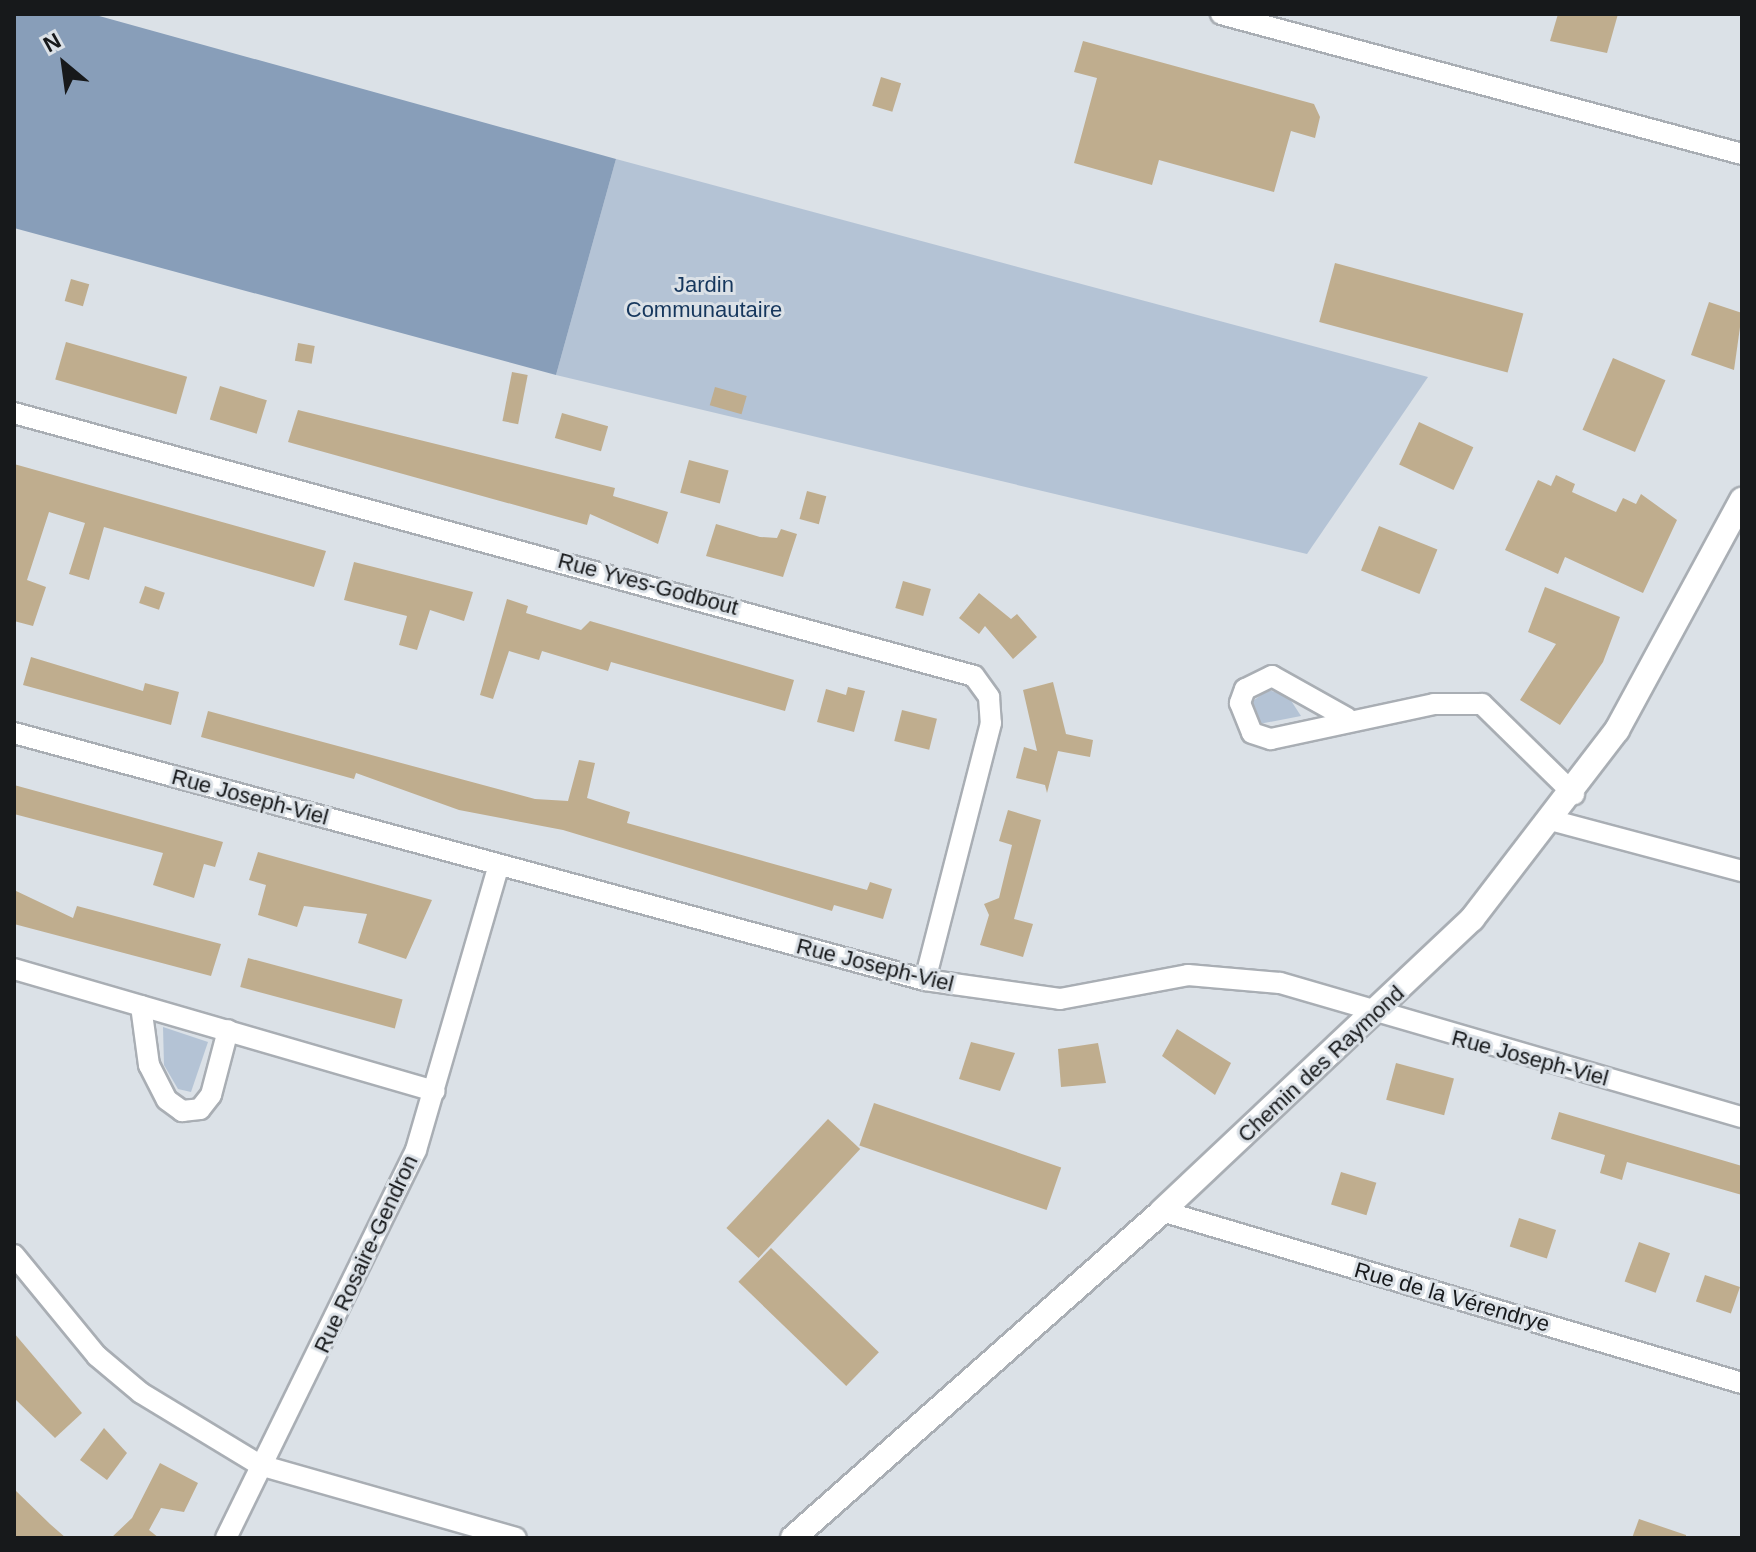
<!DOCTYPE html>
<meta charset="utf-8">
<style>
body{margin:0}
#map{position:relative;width:1756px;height:1552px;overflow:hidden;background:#dbe1e7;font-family:Arial,sans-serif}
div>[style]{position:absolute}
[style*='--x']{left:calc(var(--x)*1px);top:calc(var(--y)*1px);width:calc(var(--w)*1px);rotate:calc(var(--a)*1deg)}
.green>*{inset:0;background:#b4c3d5}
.forest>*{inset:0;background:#889eb9}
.building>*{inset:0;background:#bfad8e;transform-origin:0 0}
.roads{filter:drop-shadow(2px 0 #a9aeb4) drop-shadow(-2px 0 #a9aeb4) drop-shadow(0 2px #a9aeb4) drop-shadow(0 -2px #a9aeb4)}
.minor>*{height:20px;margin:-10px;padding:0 10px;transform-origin:10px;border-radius:10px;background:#fff}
.tertiary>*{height:24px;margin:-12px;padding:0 12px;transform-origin:12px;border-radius:12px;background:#fff}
span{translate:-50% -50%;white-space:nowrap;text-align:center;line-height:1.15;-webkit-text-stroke:6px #dbe1e7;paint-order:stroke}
.park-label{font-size:22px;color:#16375d}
.street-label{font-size:22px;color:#17191b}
.frame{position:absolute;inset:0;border:16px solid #17191b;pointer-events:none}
.north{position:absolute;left:24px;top:24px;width:80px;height:80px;-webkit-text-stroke:6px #dbe1e7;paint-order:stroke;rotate:331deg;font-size:22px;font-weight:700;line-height:32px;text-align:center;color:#17191b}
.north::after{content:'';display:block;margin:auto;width:28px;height:36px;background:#17191b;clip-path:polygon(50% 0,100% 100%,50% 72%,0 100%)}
</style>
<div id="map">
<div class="green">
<i style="clip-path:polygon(616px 159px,1428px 377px,1307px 554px,556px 375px)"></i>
<i style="clip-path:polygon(1268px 690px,1288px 696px,1301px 716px,1259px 724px,1250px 703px)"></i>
<i style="clip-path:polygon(163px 1027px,208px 1042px,191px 1092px,178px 1089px,164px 1065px)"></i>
</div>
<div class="forest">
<i style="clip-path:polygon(14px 14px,92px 14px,616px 159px,556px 375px,14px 228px)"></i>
</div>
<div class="building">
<i style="clip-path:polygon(1558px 14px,1618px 14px,1607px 53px,1550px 41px)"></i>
<i style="clip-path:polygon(1083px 41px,1314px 104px,1320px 117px,1315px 138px,1291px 131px,1274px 192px,1159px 160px,1152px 185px,1074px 163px,1097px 78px,1074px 72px)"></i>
<i style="left:881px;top:77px;width:21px;height:30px;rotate:17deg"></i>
<i style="left:1335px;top:263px;width:195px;height:61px;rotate:15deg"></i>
<i style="left:71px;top:279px;width:19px;height:23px;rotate:16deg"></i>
<i style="clip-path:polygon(1709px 302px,1742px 313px,1734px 370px,1691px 355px)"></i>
<i style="left:66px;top:342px;width:126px;height:39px;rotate:16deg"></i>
<i style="left:298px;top:343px;width:17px;height:18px;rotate:10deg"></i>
<i style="left:1613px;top:358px;width:57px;height:78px;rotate:23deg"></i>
<i style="left:512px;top:372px;width:16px;height:50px;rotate:11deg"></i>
<i style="left:220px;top:386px;width:49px;height:35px;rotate:17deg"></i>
<i style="left:715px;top:387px;width:33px;height:19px;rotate:16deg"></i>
<i style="clip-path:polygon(298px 410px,615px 488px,613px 496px,668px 512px,658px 544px,590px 514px,587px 525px,288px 442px)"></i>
<i style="left:562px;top:413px;width:48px;height:26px;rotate:16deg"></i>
<i style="left:1419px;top:422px;width:60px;height:47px;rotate:25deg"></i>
<i style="left:689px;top:460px;width:41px;height:34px;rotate:15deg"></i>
<i style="clip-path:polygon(14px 464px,326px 551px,314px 587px,104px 527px,89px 580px,69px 574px,85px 523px,49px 512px,27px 580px,46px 587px,33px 626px,14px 621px)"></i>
<i style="clip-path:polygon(1556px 475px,1575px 484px,1572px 492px,1616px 512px,1623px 498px,1636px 504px,1641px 494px,1677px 520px,1643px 593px,1565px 557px,1558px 574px,1505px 550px,1538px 480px,1551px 486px)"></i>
<i style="left:807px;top:491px;width:20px;height:29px;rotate:15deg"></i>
<i style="clip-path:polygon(716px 524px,760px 537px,777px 538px,781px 529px,797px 534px,783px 577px,706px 556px)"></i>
<i style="left:1379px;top:526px;width:63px;height:48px;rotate:22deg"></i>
<i style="clip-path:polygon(354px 562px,473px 592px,464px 621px,430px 610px,417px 650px,399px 645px,407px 616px,344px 600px)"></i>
<i style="left:903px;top:581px;width:29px;height:28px;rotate:16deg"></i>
<i style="left:145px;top:586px;width:21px;height:18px;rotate:19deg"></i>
<i style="clip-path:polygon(1545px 587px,1620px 617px,1603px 662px,1560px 725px,1520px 700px,1556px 644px,1528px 632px)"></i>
<i style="clip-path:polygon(979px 593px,1011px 619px,1017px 614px,1037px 637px,1013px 659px,985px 626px,979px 634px,959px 618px)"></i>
<i style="clip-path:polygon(507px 599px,528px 606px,526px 613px,581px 630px,590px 621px,794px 680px,785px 711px,611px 662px,608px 671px,542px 651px,539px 660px,509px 651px,493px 699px,480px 695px)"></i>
<i style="clip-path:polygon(31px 657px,143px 691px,145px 683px,179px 692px,171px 725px,23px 685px)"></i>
<i style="clip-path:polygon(1053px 682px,1066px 734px,1093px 740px,1090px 757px,1058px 751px,1047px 793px,1045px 785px,1016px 778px,1024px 747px,1037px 751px,1023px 690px)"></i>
<i style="clip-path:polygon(848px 687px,865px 691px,854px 732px,817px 722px,826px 689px,846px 695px)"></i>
<i style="left:902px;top:710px;width:36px;height:32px;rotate:14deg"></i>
<i style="clip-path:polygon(208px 711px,535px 799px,568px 801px,579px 760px,595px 763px,587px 798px,630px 812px,627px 823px,867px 890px,870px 882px,892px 889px,883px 919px,834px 905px,832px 911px,563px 830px,459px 810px,356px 773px,354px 779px,201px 737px)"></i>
<i style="clip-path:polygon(14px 785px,223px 842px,215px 867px,204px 864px,194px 898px,153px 885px,163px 853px,14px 814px)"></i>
<i style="clip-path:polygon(1008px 810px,1041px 820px,1014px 919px,1033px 924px,1023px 957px,980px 945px,989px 915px,984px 904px,999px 898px,1012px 845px,999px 841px)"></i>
<i style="clip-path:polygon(258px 852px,432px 900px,406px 959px,358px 943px,367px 914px,304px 906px,297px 927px,258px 915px,266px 885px,249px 880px)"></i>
<i style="clip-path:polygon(14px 890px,73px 918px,77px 906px,221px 944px,211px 976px,14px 924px)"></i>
<i style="left:248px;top:958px;width:160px;height:30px;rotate:15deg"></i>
<i style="clip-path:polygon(1177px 1029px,1231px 1063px,1215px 1095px,1162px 1056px)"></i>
<i style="clip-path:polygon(971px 1042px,1015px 1053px,1000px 1091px,959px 1079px)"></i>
<i style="clip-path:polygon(1098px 1043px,1106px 1083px,1061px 1087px,1058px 1049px)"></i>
<i style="left:1396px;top:1063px;width:60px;height:38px;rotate:15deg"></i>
<i style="left:874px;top:1103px;width:198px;height:45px;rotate:19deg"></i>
<i style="clip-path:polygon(1559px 1112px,1742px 1166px,1742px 1195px,1627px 1162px,1622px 1180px,1600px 1173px,1605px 1155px,1551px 1139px)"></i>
<i style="left:828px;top:1119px;width:44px;height:149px;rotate:43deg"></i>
<i style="left:1341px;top:1172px;width:37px;height:34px;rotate:17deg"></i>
<i style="left:1519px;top:1218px;width:39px;height:30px;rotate:18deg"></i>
<i style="left:1639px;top:1242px;width:33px;height:42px;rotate:20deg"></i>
<i style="left:771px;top:1248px;width:150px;height:47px;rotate:44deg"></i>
<i style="left:1705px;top:1275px;width:37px;height:28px;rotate:19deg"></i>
<i style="clip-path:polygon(14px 1333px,82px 1413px,55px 1438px,14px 1398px)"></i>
<i style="clip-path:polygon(104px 1428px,127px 1453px,107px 1480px,80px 1460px)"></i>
<i style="clip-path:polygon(160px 1463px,198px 1483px,184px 1512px,161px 1508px,149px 1530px,159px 1538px,111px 1538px,132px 1518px)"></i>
<i style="clip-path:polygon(14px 1489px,50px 1524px,66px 1538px,14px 1538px)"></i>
<i style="clip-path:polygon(1639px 1519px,1686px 1535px,1686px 1538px,1632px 1538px)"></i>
</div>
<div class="roads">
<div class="minor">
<i style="--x:1221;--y:14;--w:539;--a:15.04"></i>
<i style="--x:14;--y:413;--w:995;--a:15.32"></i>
<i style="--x:974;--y:676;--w:26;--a:54"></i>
<i style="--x:989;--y:697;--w:26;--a:86"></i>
<i style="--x:991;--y:723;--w:265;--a:104.4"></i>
<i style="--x:1347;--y:718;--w:86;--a:-150.8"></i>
<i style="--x:1272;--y:676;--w:30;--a:154"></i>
<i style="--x:1245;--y:689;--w:15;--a:110"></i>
<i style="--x:1240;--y:703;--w:32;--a:68"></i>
<i style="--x:1252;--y:733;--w:20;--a:18"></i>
<i style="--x:1271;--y:739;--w:167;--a:-12.1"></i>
<i style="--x:1434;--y:704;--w:48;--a:0"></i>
<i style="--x:1482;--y:704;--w:129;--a:44.4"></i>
<i style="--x:14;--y:733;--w:944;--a:15.17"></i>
<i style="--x:925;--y:980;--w:136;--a:8"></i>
<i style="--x:1060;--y:999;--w:130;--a:-10.6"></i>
<i style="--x:1188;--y:975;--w:92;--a:5"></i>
<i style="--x:1280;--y:983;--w:481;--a:16.2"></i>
<i style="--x:1554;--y:821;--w:195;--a:14.9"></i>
<i style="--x:14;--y:969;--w:438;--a:16.2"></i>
<i style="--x:141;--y:1006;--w:60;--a:82.3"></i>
<i style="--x:149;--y:1065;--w:39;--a:63"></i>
<i style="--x:167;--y:1100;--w:19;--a:36"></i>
<i style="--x:182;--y:1111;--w:18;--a:-6"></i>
<i style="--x:200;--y:1109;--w:18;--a:-52"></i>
<i style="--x:211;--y:1095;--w:67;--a:-75.3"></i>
<i style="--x:1162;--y:1211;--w:605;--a:16.52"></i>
<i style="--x:14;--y:1255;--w:131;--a:50.6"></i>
<i style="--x:97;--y:1356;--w:57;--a:40.1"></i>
<i style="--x:141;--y:1393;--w:139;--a:31.2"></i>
<i style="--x:260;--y:1465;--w:266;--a:15.9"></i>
<i style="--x:226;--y:1538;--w:432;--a:-63.9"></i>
<i style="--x:416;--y:1150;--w:297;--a:-73.8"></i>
</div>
<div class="tertiary">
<i style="--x:793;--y:1538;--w:493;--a:-41.5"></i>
<i style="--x:1162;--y:1211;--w:426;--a:-43.3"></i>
<i style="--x:1472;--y:919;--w:238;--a:-52.5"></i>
<i style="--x:1617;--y:730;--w:262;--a:-61.5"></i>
</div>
</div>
<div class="park-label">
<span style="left:704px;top:297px">Jardin<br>Communautaire</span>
</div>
<div class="street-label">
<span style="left:648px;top:584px;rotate:15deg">Rue Yves-Godbout</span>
<span style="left:250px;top:797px;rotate:15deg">Rue Joseph-Viel</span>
<span style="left:875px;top:965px;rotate:14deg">Rue Joseph-Viel</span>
<span style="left:1530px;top:1058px;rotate:15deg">Rue Joseph-Viel</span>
<span style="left:1321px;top:1064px;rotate:-43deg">Chemin des Raymond</span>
<span style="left:366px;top:1254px;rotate:-65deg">Rue Rosaire-Gendron</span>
<span style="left:1452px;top:1297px;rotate:16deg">Rue de la Vérendrye</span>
</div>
<div class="frame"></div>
<div class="north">N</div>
</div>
